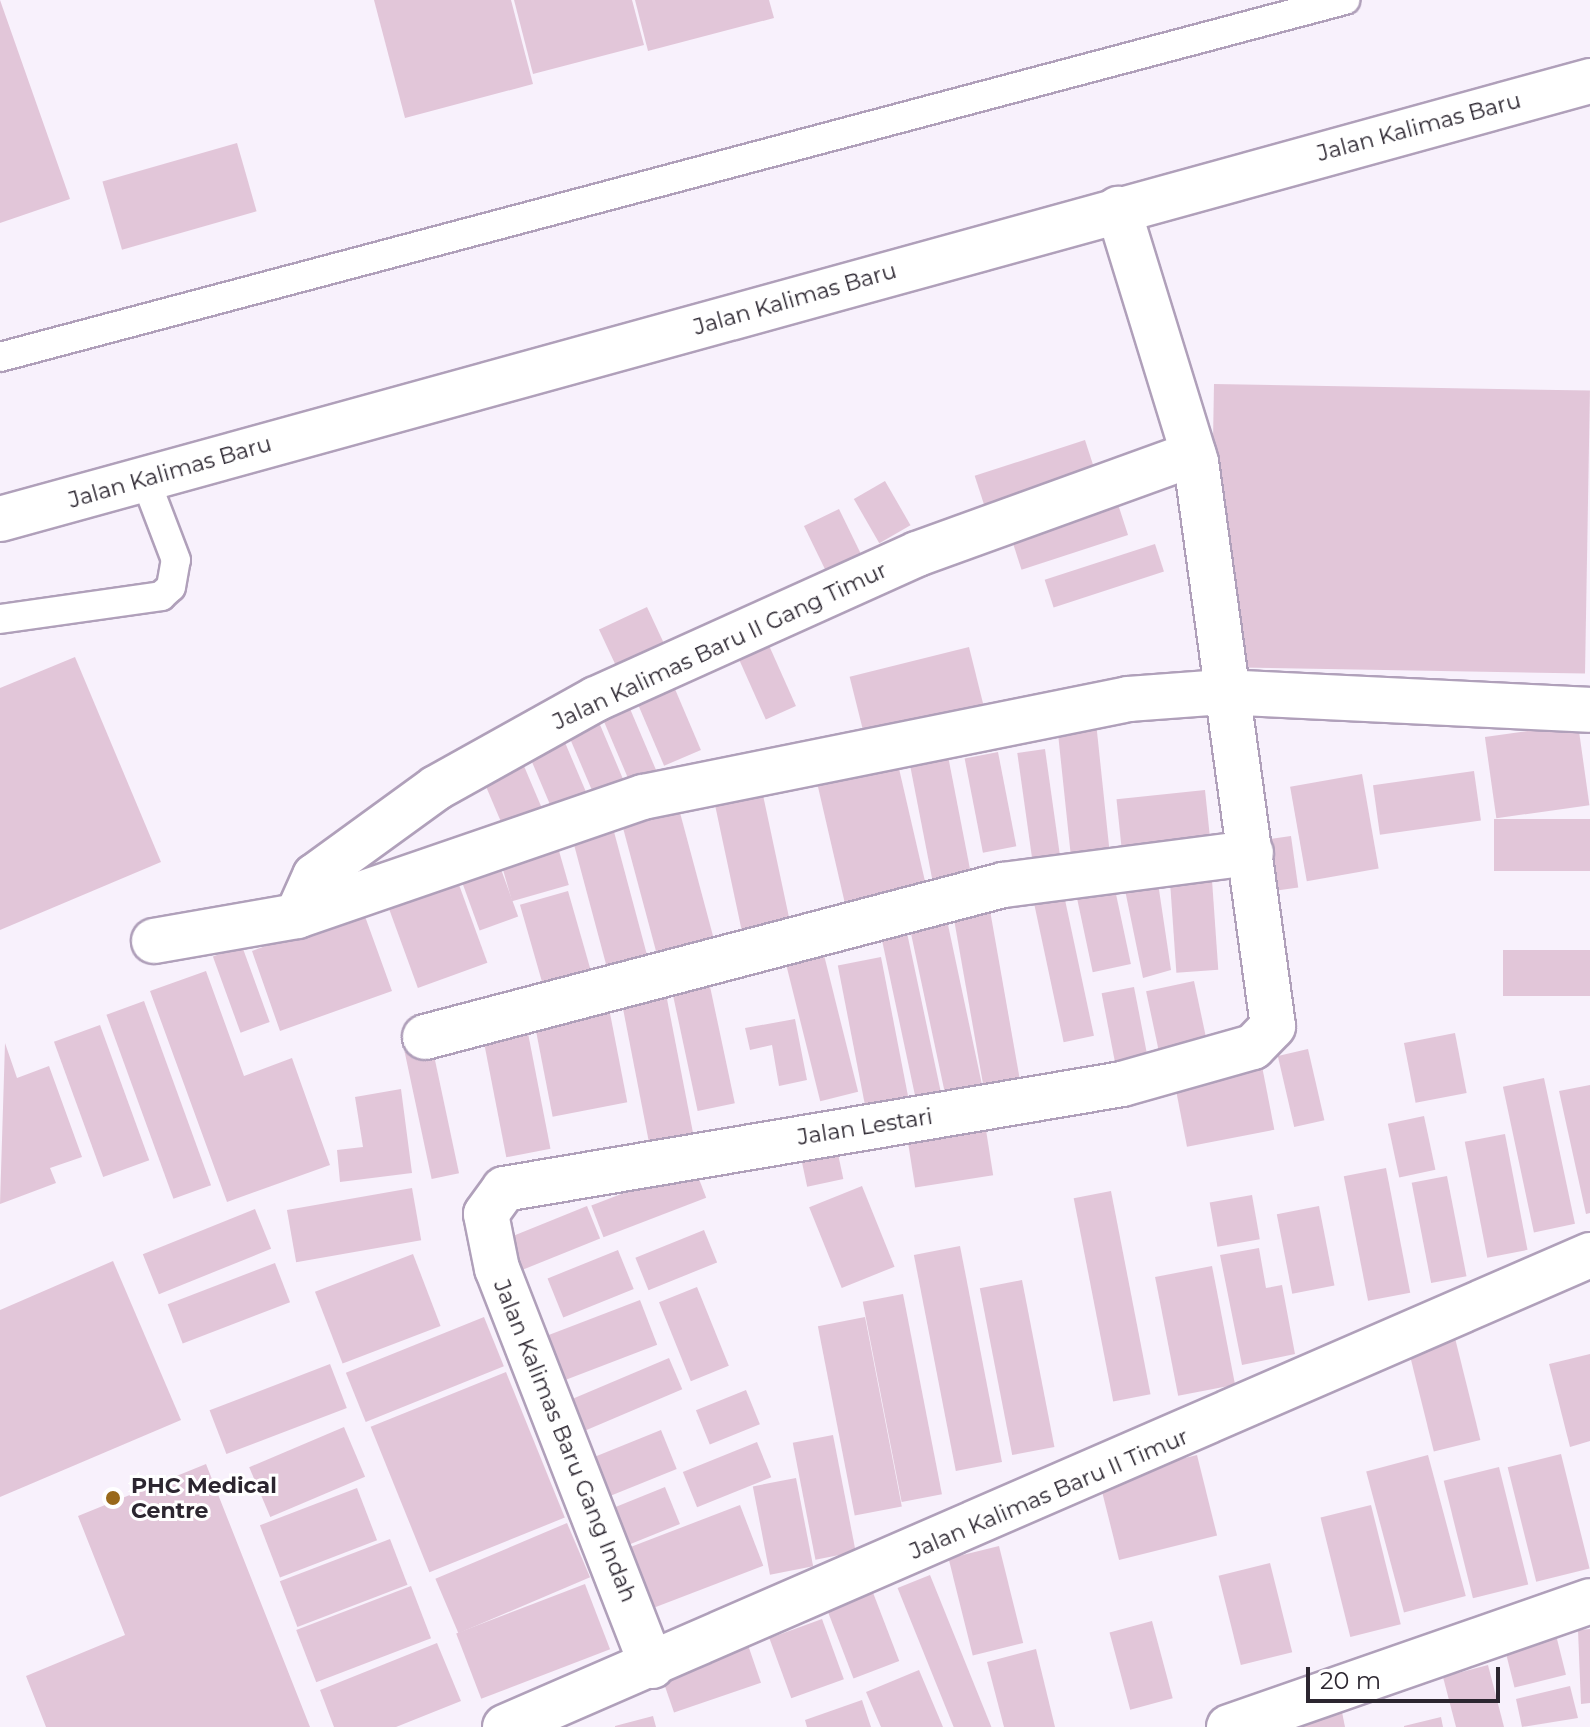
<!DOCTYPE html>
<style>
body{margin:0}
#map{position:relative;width:1590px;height:1727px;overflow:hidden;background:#f8f1fc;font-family:Montserrat,sans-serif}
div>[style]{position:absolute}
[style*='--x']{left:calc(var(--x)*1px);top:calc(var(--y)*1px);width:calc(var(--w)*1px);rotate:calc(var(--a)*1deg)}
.building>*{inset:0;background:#e2c6d9;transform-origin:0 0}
.roads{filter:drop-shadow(2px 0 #b0a0ba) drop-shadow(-2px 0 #b0a0ba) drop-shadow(0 2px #b0a0ba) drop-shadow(0 -2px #b0a0ba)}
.lane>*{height:28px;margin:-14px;padding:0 14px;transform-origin:14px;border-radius:14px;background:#fff}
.street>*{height:44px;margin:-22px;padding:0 22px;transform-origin:22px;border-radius:22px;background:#fff}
.secondary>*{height:44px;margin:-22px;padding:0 22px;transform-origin:22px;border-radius:22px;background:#fff}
.dots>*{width:22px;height:22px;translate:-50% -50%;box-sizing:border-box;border:4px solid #fff;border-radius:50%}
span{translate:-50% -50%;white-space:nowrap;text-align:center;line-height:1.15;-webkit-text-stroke:6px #fff;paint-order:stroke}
.street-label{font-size:22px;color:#2c2630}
.poi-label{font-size:22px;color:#2c2630;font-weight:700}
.left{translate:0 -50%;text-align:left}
.scale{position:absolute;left:1306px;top:1667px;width:194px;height:36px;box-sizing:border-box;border:4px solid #2c2630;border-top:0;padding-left:10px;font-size:24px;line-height:28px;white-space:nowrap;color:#2c2630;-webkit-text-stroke:6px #fff;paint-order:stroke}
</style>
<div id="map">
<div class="building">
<i style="clip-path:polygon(0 0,70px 199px,0 223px)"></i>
<i style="clip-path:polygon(374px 0,511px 0,533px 84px,405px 118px)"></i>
<i style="clip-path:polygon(514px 0,632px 0,644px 45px,533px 74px)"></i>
<i style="clip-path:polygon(635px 0,769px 0,774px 18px,648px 51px)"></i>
<i style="left:237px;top:143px;width:71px;height:140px;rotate:74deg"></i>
<i style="left:1214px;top:384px;width:376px;height:283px;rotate:1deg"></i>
<i style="left:1085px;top:440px;width:43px;height:116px;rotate:72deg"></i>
<i style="left:885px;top:481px;width:51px;height:36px;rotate:60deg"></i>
<i style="left:1116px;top:498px;width:39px;height:112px;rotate:72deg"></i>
<i style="left:839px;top:509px;width:62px;height:39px;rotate:64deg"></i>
<i style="left:1155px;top:544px;width:29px;height:116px;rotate:72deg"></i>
<i style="left:647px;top:607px;width:51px;height:53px;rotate:65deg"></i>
<i style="left:763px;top:632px;width:81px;height:33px;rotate:66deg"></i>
<i style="left:969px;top:647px;width:60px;height:123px;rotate:76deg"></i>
<i style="clip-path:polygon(75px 657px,161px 862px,0 930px,0 688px)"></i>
<i style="left:672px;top:682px;width:74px;height:40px;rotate:67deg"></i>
<i style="left:628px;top:704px;width:75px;height:29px;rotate:67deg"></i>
<i style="left:595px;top:713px;width:77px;height:33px;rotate:67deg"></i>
<i style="left:1096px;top:722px;width:142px;height:39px;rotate:84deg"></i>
<i style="left:1578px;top:724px;width:82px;height:94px;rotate:82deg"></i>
<i style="left:558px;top:726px;width:81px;height:38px;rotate:67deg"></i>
<i style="left:1045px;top:749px;width:110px;height:28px;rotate:82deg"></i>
<i style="left:998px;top:752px;width:96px;height:34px;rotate:79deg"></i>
<i style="left:948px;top:756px;width:130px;height:39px;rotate:79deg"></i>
<i style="left:521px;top:759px;width:56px;height:43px;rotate:67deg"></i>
<i style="left:897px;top:760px;width:134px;height:83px;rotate:77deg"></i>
<i style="left:1474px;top:771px;width:50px;height:102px;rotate:82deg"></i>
<i style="left:1362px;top:774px;width:96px;height:73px;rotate:80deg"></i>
<i style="left:1205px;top:790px;width:53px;height:89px;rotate:84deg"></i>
<i style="left:675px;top:794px;width:169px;height:59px;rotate:75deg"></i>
<i style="left:763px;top:795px;width:131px;height:49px;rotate:78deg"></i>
<i style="left:1590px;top:819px;width:52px;height:96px;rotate:90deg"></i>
<i style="left:613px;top:828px;width:141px;height:42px;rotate:75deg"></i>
<i style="left:1291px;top:836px;width:52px;height:36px;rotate:82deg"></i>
<i style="left:555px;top:837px;width:50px;height:59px;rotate:74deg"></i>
<i style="left:498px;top:861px;width:59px;height:41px;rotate:70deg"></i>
<i style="left:1113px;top:880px;width:86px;height:39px;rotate:78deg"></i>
<i style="left:1212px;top:880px;width:90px;height:42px;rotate:86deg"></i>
<i style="left:458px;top:882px;width:86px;height:74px;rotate:70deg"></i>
<i style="clip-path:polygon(1158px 883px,1171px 970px,1143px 978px,1125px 890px)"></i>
<i style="left:568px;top:891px;width:99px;height:50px;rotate:74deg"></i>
<i style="left:1064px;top:895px;width:144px;height:31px;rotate:78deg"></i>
<i style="clip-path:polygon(358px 897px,392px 991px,280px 1031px,252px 951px,300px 933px)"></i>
<i style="left:988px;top:899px;width:182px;height:37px;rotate:80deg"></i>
<i style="left:944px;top:906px;width:191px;height:38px;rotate:78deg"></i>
<i style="left:906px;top:928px;width:176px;height:26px;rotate:78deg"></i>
<i style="left:242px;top:946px;width:81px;height:31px;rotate:70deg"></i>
<i style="left:1590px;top:950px;width:46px;height:87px;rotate:90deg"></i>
<i style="left:824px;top:955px;width:141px;height:39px;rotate:76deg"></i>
<i style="left:881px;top:957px;width:142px;height:44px;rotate:79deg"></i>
<i style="clip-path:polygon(206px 971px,244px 1076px,292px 1058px,330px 1165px,227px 1202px,150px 991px)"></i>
<i style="left:708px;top:977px;width:129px;height:38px;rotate:78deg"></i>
<i style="left:1194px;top:981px;width:79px;height:49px;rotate:78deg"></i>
<i style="left:1134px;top:987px;width:74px;height:33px;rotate:79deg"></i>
<i style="left:666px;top:994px;width:145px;height:45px;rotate:79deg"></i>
<i style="left:144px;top:1001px;width:196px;height:40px;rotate:70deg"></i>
<i style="left:608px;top:1003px;width:101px;height:76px;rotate:79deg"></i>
<i style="clip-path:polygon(795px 1019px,807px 1080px,779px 1086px,772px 1045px,750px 1050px,745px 1028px)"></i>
<i style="left:100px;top:1025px;width:144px;height:49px;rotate:70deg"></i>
<i style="left:527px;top:1028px;width:123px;height:45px;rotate:79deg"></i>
<i style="left:1455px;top:1033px;width:61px;height:52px;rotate:79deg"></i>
<i style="clip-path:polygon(5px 1043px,17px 1078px,49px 1066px,82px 1157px,50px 1168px,56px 1183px,0 1204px)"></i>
<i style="left:432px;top:1046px;width:130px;height:28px;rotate:78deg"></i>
<i style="left:1308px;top:1049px;width:73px;height:31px;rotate:77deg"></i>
<i style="left:1261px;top:1061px;width:70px;height:89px;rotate:79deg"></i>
<i style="left:1544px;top:1078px;width:149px;height:42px;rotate:78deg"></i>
<i style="clip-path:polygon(1590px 1085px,1590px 1213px,1586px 1214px,1559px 1091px)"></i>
<i style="clip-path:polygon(401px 1089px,412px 1173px,340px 1182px,337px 1150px,363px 1147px,355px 1097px)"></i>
<i style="left:983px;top:1111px;width:65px;height:79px;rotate:81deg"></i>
<i style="left:1424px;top:1116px;width:55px;height:37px;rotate:78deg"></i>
<i style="left:1505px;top:1134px;width:118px;height:41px;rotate:79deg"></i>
<i style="left:834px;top:1135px;width:45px;height:37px;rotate:78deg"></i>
<i style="left:694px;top:1166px;width:34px;height:110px;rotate:69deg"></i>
<i style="left:1386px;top:1168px;width:127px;height:43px;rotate:79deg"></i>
<i style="left:1447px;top:1176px;width:102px;height:36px;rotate:79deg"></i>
<i style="left:862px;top:1186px;width:87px;height:57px;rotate:68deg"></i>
<i style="left:412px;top:1188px;width:53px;height:127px;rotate:80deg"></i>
<i style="left:1111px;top:1191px;width:207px;height:38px;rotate:79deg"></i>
<i style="left:1252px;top:1195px;width:45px;height:43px;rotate:80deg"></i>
<i style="left:587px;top:1206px;width:35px;height:98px;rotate:68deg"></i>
<i style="left:1319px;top:1206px;width:81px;height:43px;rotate:79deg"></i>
<i style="left:255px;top:1209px;width:43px;height:121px;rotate:68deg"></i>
<i style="left:704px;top:1230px;width:35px;height:74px;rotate:68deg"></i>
<i style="left:960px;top:1246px;width:220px;height:47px;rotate:79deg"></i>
<i style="clip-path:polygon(1259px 1248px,1266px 1288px,1282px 1285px,1295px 1354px,1242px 1365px,1220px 1255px)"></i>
<i style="left:618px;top:1250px;width:42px;height:76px;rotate:68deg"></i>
<i style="left:413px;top:1254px;width:77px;height:105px;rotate:69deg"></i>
<i style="clip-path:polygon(113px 1261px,181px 1420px,0 1497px,0 1310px)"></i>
<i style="left:275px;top:1263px;width:42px;height:115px;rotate:69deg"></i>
<i style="left:1212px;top:1266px;width:121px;height:58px;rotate:79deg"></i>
<i style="left:1022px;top:1280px;width:170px;height:43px;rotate:79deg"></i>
<i style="left:697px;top:1287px;width:85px;height:41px;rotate:68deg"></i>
<i style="left:903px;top:1294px;width:204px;height:41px;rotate:79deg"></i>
<i style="left:640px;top:1300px;width:48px;height:118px;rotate:69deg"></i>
<i style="left:484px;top:1317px;width:53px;height:149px;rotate:68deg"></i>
<i style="left:865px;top:1317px;width:193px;height:48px;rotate:79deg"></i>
<i style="left:1455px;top:1338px;width:105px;height:48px;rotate:76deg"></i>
<i style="clip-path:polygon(1590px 1354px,1590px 1441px,1570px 1447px,1549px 1364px)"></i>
<i style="left:669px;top:1358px;width:34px;height:118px;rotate:67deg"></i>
<i style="left:330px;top:1364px;width:47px;height:129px;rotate:69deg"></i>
<i style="left:506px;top:1372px;width:157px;height:146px;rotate:68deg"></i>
<i style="left:746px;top:1390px;width:37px;height:54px;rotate:68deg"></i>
<i style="left:344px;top:1427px;width:54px;height:103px;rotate:67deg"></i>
<i style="left:661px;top:1430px;width:42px;height:82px;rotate:68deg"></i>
<i style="left:833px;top:1435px;width:119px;height:41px;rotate:79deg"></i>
<i style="left:757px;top:1442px;width:38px;height:80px;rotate:68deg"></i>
<i style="left:1561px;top:1454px;width:118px;height:55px;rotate:76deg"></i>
<i style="left:1197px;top:1455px;width:83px;height:101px;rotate:76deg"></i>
<i style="left:1428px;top:1455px;width:146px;height:64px;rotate:75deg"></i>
<i style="clip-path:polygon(206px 1464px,310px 1727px,46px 1727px,26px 1676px,125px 1635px,78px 1516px)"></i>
<i style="left:1499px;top:1467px;width:121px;height:57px;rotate:76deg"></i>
<i style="left:796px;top:1478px;width:90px;height:44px;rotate:79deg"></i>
<i style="left:665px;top:1487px;width:40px;height:68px;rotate:68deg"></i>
<i style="left:357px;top:1488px;width:56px;height:104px;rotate:69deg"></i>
<i style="left:740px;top:1505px;width:65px;height:127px;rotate:69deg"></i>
<i style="left:1371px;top:1505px;width:123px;height:52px;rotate:76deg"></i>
<i style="left:567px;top:1523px;width:59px;height:143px;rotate:67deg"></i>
<i style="left:390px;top:1539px;width:49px;height:118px;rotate:69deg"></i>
<i style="left:999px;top:1546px;width:100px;height:52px;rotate:76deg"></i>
<i style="left:1270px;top:1563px;width:92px;height:53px;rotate:76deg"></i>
<i style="left:930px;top:1575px;width:164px;height:35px;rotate:68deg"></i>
<i style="left:585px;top:1584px;width:70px;height:138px;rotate:69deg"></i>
<i style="left:411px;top:1586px;width:56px;height:123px;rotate:69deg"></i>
<i style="left:872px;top:1590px;width:76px;height:49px;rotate:69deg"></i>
<i style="left:822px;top:1619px;width:64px;height:56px;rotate:70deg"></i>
<i style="left:1152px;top:1621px;width:80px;height:44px;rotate:75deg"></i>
<i style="clip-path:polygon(1590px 1629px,1590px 1703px,1581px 1704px,1578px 1630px)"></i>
<i style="left:1556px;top:1635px;width:41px;height:53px;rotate:76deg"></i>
<i style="left:747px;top:1642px;width:43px;height:92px;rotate:71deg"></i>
<i style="clip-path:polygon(437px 1643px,461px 1701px,396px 1727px,334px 1727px,320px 1690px)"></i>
<i style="clip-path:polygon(1036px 1649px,1055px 1727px,1004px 1727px,987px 1662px)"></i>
<i style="clip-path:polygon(1488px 1665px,1504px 1727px,1456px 1727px,1443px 1677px)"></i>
<i style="clip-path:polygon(919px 1670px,943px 1727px,881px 1727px,866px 1692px)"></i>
<i style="clip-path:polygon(1570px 1686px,1578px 1718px,1522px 1727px,1516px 1699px)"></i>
<i style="clip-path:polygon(862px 1700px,871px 1727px,807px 1727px,805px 1720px)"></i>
<i style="clip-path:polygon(1340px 1702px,1345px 1727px,1267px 1727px)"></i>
<i style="clip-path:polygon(653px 1716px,656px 1727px,615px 1727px,615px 1726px)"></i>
<i style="clip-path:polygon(1441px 1717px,1443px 1727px,1404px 1727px,1404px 1726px)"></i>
</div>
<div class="roads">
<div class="lane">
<i style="--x:0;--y:357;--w:1392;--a:-14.87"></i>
<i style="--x:0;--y:619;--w:163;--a:-8.1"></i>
<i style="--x:161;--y:596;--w:13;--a:-42"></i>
<i style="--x:171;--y:587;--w:27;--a:-80"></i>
<i style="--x:176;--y:560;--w:87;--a:-110.9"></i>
</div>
<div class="street">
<i style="--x:297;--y:916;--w:44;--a:-65.8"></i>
<i style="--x:315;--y:876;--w:150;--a:-36"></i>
<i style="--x:436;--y:788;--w:183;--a:-29.1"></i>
<i style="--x:596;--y:699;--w:352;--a:-24.3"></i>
<i style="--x:917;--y:554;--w:294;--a:-19.9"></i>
<i style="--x:154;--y:941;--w:145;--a:-9.9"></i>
<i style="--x:297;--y:916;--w:366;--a:-19"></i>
<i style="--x:643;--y:797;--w:495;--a:-11.4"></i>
<i style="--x:1128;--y:699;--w:95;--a:-4.2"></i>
<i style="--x:1223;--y:692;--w:367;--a:2.8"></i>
<i style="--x:425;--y:1037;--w:598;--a:-14.73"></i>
<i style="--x:1003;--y:885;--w:250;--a:-7.4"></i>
<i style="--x:652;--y:1666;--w:426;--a:-111.3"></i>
<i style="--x:497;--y:1269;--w:56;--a:-101.3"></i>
<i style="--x:486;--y:1214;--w:31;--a:-54"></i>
<i style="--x:504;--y:1189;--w:627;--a:-9.64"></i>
<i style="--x:1122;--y:1084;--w:136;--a:-15.8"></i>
<i style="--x:1253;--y:1047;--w:29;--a:-46"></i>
<i style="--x:1273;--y:1026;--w:569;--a:-97.77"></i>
<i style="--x:1196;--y:462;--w:265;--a:-107.1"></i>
<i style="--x:505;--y:1727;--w:1183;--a:-23.51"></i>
<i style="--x:1229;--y:1727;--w:382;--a:-19.2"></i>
</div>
<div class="secondary">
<i style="--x:0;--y:519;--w:1649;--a:-15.4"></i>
</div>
</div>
<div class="dots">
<i style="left:113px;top:1498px;background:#99681a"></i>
</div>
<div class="street-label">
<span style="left:1419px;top:127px;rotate:-15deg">Jalan Kalimas Baru</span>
<span style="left:795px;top:299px;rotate:-16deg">Jalan Kalimas Baru</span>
<span style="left:170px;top:472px;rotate:-16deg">Jalan Kalimas Baru</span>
<span style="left:720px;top:646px;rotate:-25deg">Jalan Kalimas Baru II Gang Timur</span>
<span style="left:865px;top:1127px;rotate:-9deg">Jalan Lestari</span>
<span style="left:565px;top:1441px;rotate:68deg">Jalan Kalimas Baru Gang Indah</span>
<span style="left:1049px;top:1494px;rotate:-23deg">Jalan Kalimas Baru II Timur</span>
</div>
<div class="poi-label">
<span class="left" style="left:131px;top:1498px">PHC Medical<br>Centre</span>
</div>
<div class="scale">20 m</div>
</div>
